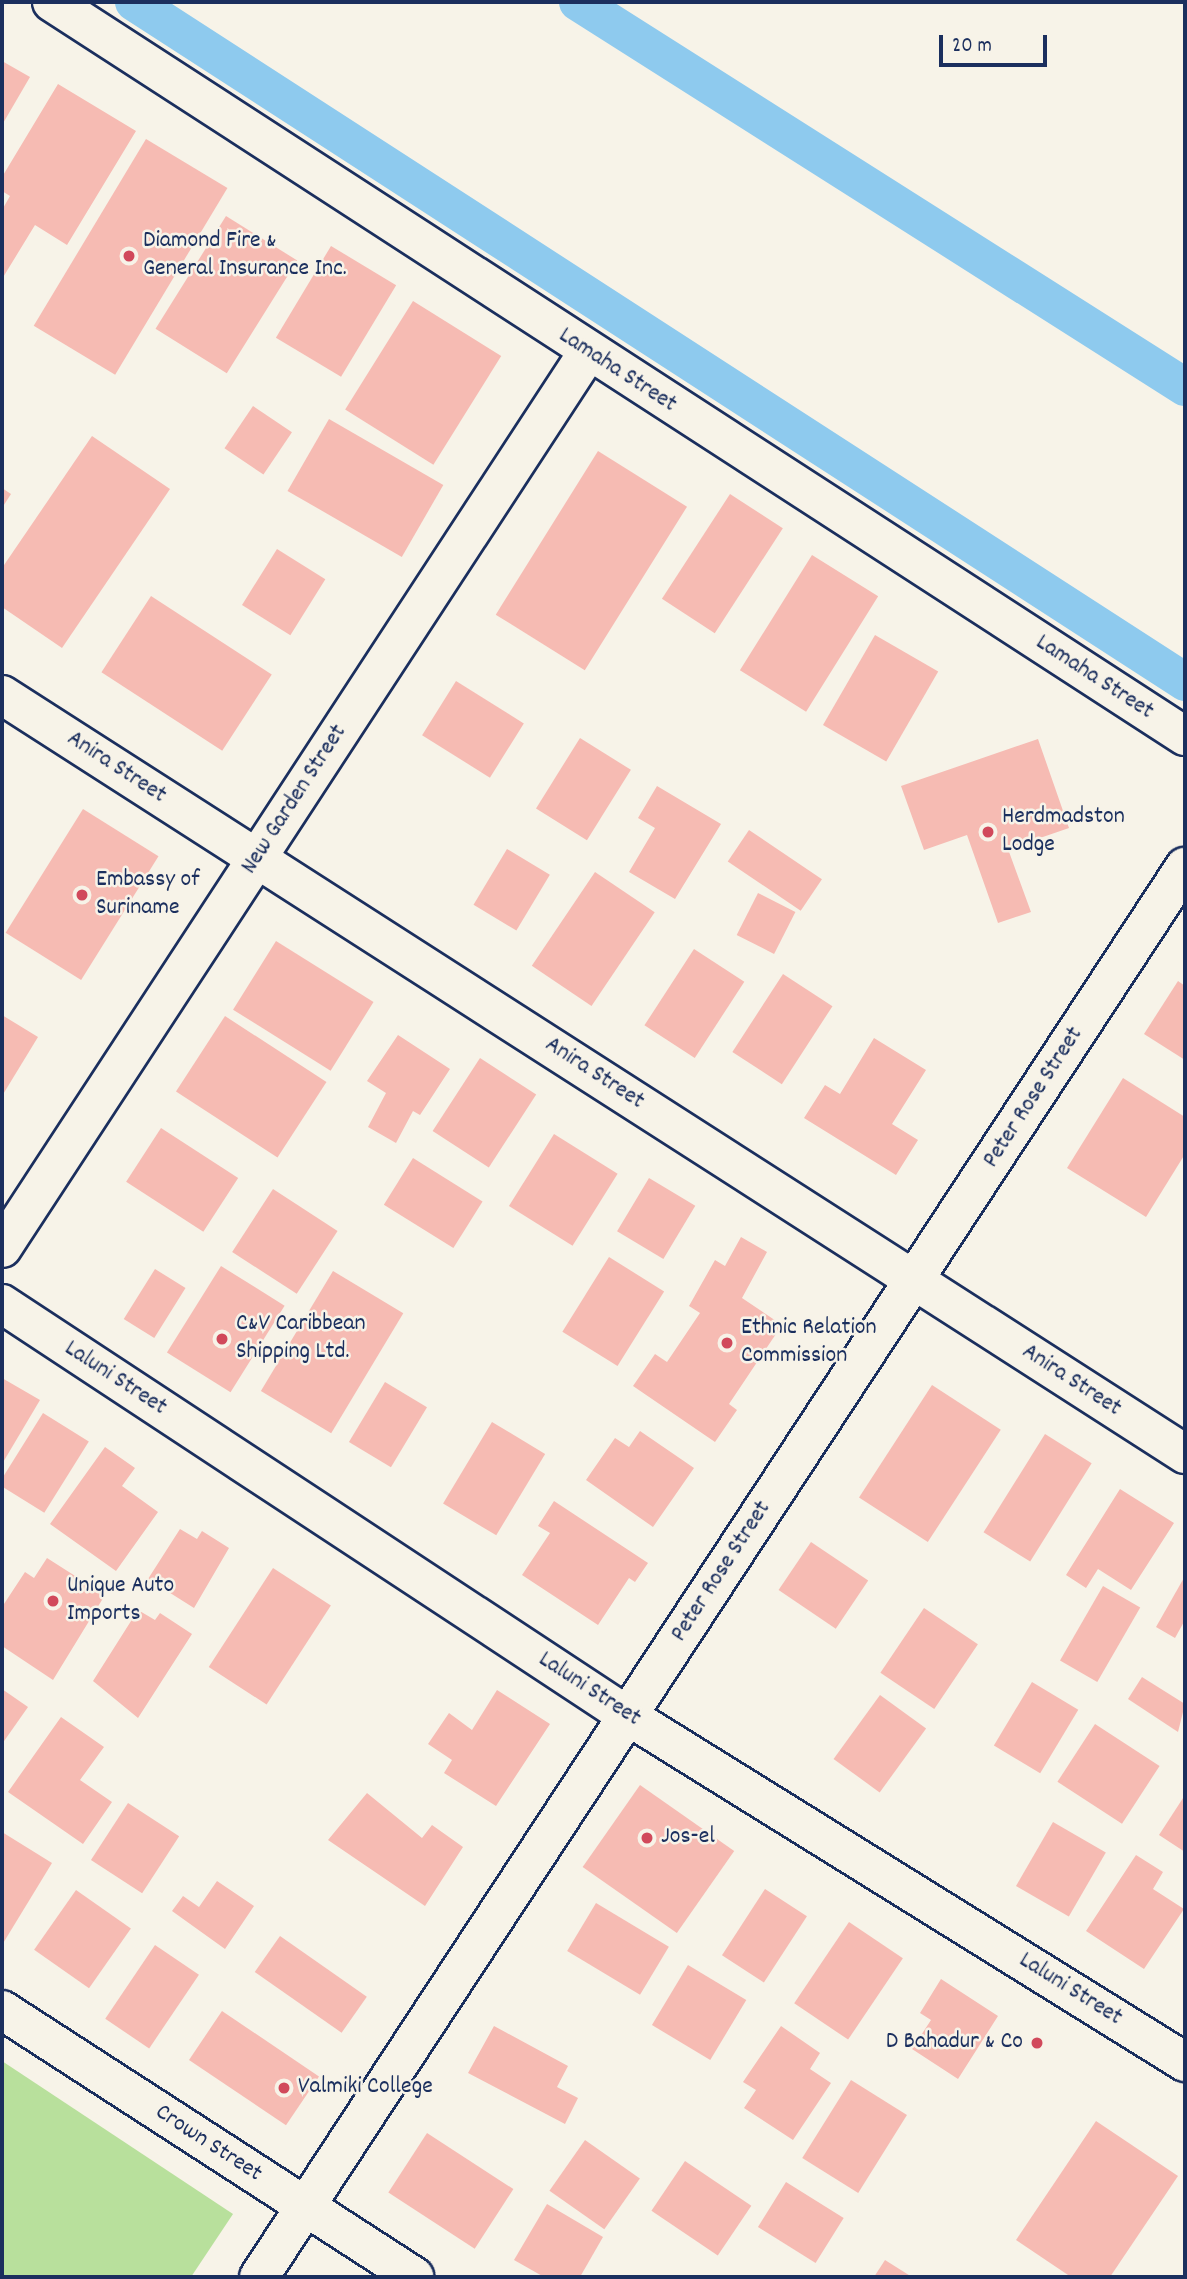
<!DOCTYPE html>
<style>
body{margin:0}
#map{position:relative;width:1187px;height:2279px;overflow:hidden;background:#f7f3e8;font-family:Dekko,sans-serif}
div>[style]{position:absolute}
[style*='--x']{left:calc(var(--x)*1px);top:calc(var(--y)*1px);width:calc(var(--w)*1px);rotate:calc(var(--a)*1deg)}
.green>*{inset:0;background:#b8e09c}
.canal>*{height:38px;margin:-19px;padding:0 19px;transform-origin:19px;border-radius:19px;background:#8ecaee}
.building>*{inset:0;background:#f6bbb3;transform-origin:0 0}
.roads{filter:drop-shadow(2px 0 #1b2f5e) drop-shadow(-2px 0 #1b2f5e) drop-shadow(0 2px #1b2f5e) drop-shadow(0 -2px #1b2f5e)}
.minor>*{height:38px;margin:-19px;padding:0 19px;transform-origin:19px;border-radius:19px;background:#f7f3e8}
.tertiary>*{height:38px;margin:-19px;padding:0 19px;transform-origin:19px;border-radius:19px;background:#f7f3e8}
.dots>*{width:19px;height:19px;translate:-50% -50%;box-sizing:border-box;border:4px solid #f7f3e8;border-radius:50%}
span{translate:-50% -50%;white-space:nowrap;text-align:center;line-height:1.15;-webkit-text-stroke:5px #f7f3e8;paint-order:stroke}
.poi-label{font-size:24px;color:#1b2f5e}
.left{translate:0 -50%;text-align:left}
.right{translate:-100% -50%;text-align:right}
.street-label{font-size:24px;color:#1b2f5e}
.frame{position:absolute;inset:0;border:4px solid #1b2f5e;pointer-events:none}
.scale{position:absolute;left:939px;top:35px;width:108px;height:32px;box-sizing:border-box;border:4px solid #1b2f5e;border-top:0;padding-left:9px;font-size:21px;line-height:24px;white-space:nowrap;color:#1b2f5e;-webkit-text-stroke:5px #f7f3e8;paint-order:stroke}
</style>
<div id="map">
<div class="green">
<i style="clip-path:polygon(2px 2061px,233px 2214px,191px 2277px,2px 2277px)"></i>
</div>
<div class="canal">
<i style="--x:134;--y:2;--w:1252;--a:32.9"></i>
<i style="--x:578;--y:2;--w:719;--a:32.39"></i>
</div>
<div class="building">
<i style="clip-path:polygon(2px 61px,30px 77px,2px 125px)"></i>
<i style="clip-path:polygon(58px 84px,136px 131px,67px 245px,35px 225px,2px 279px,2px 210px,10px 196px,2px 191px,2px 177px)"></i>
<i style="left:146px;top:139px;width:95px;height:218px;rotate:31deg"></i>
<i style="left:226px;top:216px;width:84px;height:133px;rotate:32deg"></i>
<i style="left:331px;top:246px;width:76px;height:107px;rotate:31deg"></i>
<i style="left:413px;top:301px;width:104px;height:128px;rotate:32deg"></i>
<i style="left:253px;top:406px;width:47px;height:51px;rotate:34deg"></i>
<i style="left:329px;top:419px;width:132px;height:83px;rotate:30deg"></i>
<i style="clip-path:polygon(92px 436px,170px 489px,62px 648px,2px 607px,2px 568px)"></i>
<i style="left:598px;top:451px;width:105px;height:193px;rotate:32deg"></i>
<i style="clip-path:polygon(2px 488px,11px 494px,2px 508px)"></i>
<i style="left:730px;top:494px;width:63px;height:125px;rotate:33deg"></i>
<i style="left:277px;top:549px;width:57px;height:66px;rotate:32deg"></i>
<i style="left:812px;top:555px;width:78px;height:136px;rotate:32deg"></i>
<i style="left:151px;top:596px;width:144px;height:91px;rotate:33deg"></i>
<i style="left:875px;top:635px;width:73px;height:104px;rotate:30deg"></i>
<i style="left:456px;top:681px;width:80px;height:64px;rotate:32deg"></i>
<i style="left:580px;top:738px;width:60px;height:83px;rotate:32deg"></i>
<i style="clip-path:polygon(1038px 739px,1069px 828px,1008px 849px,1031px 912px,998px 923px,967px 835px,924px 850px,901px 786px)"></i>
<i style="clip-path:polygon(657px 786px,721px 824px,675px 899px,629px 872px,655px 828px,638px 818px)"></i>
<i style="left:83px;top:809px;width:89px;height:146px;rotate:32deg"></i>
<i style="left:749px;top:830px;width:88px;height:38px;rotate:34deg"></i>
<i style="left:507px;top:849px;width:50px;height:65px;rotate:31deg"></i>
<i style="left:595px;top:872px;width:72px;height:113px;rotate:34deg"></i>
<i style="left:758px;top:893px;width:42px;height:47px;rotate:27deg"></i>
<i style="left:276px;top:941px;width:115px;height:81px;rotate:32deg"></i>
<i style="left:694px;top:949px;width:60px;height:91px;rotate:33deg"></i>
<i style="left:783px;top:974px;width:59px;height:93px;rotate:33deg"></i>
<i style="clip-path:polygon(1178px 981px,1185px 986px,1185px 1060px,1144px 1034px)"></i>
<i style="clip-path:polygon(2px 1015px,38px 1037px,2px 1096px)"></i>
<i style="left:225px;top:1016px;width:121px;height:90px;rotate:33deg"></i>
<i style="clip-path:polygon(398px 1035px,450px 1069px,420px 1115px,413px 1111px,396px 1143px,368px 1127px,386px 1093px,367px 1081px)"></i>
<i style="clip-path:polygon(874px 1038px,926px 1070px,892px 1124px,918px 1140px,896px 1175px,804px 1118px,825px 1085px,840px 1094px)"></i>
<i style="left:480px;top:1058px;width:67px;height:87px;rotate:33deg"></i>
<i style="clip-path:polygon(1123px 1078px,1185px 1117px,1185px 1154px,1146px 1217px,1067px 1168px)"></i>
<i style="left:161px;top:1128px;width:92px;height:64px;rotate:33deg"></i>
<i style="left:554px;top:1134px;width:75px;height:85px;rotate:32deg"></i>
<i style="left:413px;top:1158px;width:82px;height:55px;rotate:32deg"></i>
<i style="left:649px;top:1178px;width:54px;height:62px;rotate:31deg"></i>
<i style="left:273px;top:1189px;width:77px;height:75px;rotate:33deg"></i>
<i style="clip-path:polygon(741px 1237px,767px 1252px,742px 1298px,782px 1325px,729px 1404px,737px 1410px,715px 1442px,633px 1386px,655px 1354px,667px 1362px,700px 1313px,689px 1306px,715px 1260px,725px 1266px)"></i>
<i style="left:609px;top:1257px;width:65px;height:88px;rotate:32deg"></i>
<i style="left:221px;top:1266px;width:75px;height:102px;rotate:32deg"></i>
<i style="left:155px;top:1269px;width:36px;height:59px;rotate:32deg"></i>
<i style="left:333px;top:1271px;width:82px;height:140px;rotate:31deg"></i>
<i style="clip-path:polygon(2px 1378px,40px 1400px,2px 1464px)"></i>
<i style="left:385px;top:1382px;width:49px;height:70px;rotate:31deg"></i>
<i style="left:932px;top:1385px;width:82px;height:134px;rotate:33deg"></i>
<i style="left:43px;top:1413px;width:54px;height:84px;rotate:32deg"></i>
<i style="left:492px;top:1422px;width:62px;height:95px;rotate:31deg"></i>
<i style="clip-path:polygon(640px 1431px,694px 1468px,653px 1527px,586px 1480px,615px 1438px,629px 1447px)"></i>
<i style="left:1045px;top:1434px;width:55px;height:116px;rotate:32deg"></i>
<i style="clip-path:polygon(105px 1447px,135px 1468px,122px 1486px,158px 1512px,116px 1571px,50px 1524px)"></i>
<i style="clip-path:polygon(1120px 1489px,1174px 1523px,1131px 1590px,1098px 1569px,1086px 1588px,1066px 1575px)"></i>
<i style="clip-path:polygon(554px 1501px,648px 1563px,635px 1582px,629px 1578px,598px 1625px,522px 1575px,550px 1533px,538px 1526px)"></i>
<i style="clip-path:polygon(180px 1529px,197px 1539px,202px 1531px,229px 1548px,194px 1608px,148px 1579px)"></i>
<i style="left:811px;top:1542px;width:69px;height:58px;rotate:34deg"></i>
<i style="clip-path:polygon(47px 1558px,105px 1595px,53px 1680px,2px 1646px,2px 1607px,25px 1572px,34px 1578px)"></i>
<i style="left:273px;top:1568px;width:69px;height:118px;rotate:33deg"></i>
<i style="clip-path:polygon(1185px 1576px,1185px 1620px,1175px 1638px,1156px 1627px)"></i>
<i style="left:1103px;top:1586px;width:43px;height:86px;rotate:30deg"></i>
<i style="left:924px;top:1608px;width:65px;height:78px;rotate:34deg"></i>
<i style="clip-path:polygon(138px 1610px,155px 1620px,160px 1613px,192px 1634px,138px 1718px,93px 1681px)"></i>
<i style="clip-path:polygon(1142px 1677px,1185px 1704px,1178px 1732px,1128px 1699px)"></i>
<i style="left:1032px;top:1682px;width:54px;height:74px;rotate:31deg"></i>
<i style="clip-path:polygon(2px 1689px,28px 1707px,2px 1744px)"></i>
<i style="clip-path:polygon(497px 1690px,550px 1724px,496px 1806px,444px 1773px,452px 1760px,428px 1744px,449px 1713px,472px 1730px)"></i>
<i style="left:880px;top:1695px;width:57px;height:79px;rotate:36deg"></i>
<i style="clip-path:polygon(61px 1717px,104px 1747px,80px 1780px,112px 1802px,83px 1844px,8px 1792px)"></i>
<i style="left:1095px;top:1724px;width:77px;height:69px;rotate:33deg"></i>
<i style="left:640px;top:1785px;width:115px;height:100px;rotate:35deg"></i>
<i style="clip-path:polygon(367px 1793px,422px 1838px,432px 1825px,463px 1847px,425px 1906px,328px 1840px)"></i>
<i style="clip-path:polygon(1185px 1795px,1185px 1852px,1159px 1835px)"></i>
<i style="left:128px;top:1803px;width:61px;height:68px;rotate:33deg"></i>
<i style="left:1053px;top:1822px;width:61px;height:74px;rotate:30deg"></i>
<i style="clip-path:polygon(2px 1832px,52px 1863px,2px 1945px)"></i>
<i style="clip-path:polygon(1136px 1855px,1163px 1872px,1153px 1889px,1184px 1909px,1144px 1969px,1086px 1931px)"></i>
<i style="clip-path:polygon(217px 1881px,254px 1906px,225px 1949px,172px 1911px,183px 1896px,199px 1907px)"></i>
<i style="left:765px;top:1889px;width:50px;height:79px;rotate:33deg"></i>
<i style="left:76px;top:1890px;width:67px;height:73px;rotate:35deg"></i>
<i style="left:596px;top:1903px;width:85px;height:56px;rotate:31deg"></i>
<i style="left:849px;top:1922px;width:65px;height:98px;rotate:34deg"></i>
<i style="left:280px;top:1936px;width:106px;height:44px;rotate:35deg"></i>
<i style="left:155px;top:1945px;width:53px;height:89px;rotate:34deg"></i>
<i style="left:688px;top:1965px;width:68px;height:70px;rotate:31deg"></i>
<i style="clip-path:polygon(941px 1979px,998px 2016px,958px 2079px,912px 2049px,931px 2020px,920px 2013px)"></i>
<i style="left:222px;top:2011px;width:117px;height:59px;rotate:34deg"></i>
<i style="clip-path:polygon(494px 2026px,568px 2066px,557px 2087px,578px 2098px,565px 2124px,468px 2073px)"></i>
<i style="clip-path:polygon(781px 2026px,820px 2053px,810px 2069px,831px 2083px,793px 2140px,744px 2108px,756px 2090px,743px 2082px)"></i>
<i style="left:851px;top:2080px;width:66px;height:92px;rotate:32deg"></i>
<i style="clip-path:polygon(1096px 2121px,1178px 2176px,1110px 2277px,1071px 2277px,1016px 2240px)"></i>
<i style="left:427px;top:2133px;width:103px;height:71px;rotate:33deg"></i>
<i style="left:585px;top:2140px;width:67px;height:62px;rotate:35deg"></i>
<i style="left:685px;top:2161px;width:80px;height:60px;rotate:34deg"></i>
<i style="left:786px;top:2182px;width:68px;height:53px;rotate:32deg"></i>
<i style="clip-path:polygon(547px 2204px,603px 2237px,580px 2277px,544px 2277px,514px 2260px)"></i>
<i style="clip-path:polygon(885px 2260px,912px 2277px,874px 2277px)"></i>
</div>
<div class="roads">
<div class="minor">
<i style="--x:2;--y:695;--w:1406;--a:32.68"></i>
<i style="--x:2;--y:1248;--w:1071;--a:-56.81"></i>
<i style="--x:2;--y:1304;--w:749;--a:33.35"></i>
<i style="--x:628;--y:1716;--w:656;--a:31.85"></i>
<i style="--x:2;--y:2010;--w:491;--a:32.9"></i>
<i style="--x:259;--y:2277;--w:1687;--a:-56.71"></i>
</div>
<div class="tertiary">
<i style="--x:52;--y:2;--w:1350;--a:32.94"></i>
</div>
</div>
<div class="dots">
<i style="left:129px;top:256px;background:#d1495b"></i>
<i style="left:988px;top:832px;background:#d1495b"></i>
<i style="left:82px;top:895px;background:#d1495b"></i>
<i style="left:222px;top:1339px;background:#d1495b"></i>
<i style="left:727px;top:1343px;background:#d1495b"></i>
<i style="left:53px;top:1601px;background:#d1495b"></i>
<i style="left:647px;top:1838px;background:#d1495b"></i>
<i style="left:1037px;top:2043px;background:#d1495b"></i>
<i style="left:284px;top:2088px;background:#d1495b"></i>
</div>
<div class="poi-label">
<span class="left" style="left:143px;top:256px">Diamond Fire &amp;<br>General Insurance Inc.</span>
<span class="left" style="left:1002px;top:832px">Herdmadston<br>Lodge</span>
<span class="left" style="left:96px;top:895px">Embassy of<br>Suriname</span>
<span class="left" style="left:236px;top:1339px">C&amp;V Caribbean<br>Shipping Ltd.</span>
<span class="left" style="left:741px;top:1343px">Ethnic Relation<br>Commission</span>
<span class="left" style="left:67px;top:1601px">Unique Auto<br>Imports</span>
<span class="left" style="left:661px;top:1838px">Jos-el</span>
<span class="right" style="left:1023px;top:2043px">D Bahadur &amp; Co</span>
<span class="left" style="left:298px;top:2088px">Valmiki College</span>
</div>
<div class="street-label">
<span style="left:617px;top:371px;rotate:33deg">Lamaha Street</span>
<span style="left:1094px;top:678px;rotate:33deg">Lamaha Street</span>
<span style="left:116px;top:768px;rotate:33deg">Anira Street</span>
<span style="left:295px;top:800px;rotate:-57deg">New Garden Street</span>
<span style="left:594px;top:1074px;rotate:33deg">Anira Street</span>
<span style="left:1034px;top:1098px;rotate:-57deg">Peter Rose Street</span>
<span style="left:115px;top:1379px;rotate:33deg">Laluni Street</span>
<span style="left:1071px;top:1381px;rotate:33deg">Anira Street</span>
<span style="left:722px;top:1572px;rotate:-57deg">Peter Rose Street</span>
<span style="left:589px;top:1690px;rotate:33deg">Laluni Street</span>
<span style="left:1070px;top:1990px;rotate:32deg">Laluni Street</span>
<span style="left:208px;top:2144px;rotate:33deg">Crown Street</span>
</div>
<div class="frame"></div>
<div class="scale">20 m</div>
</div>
